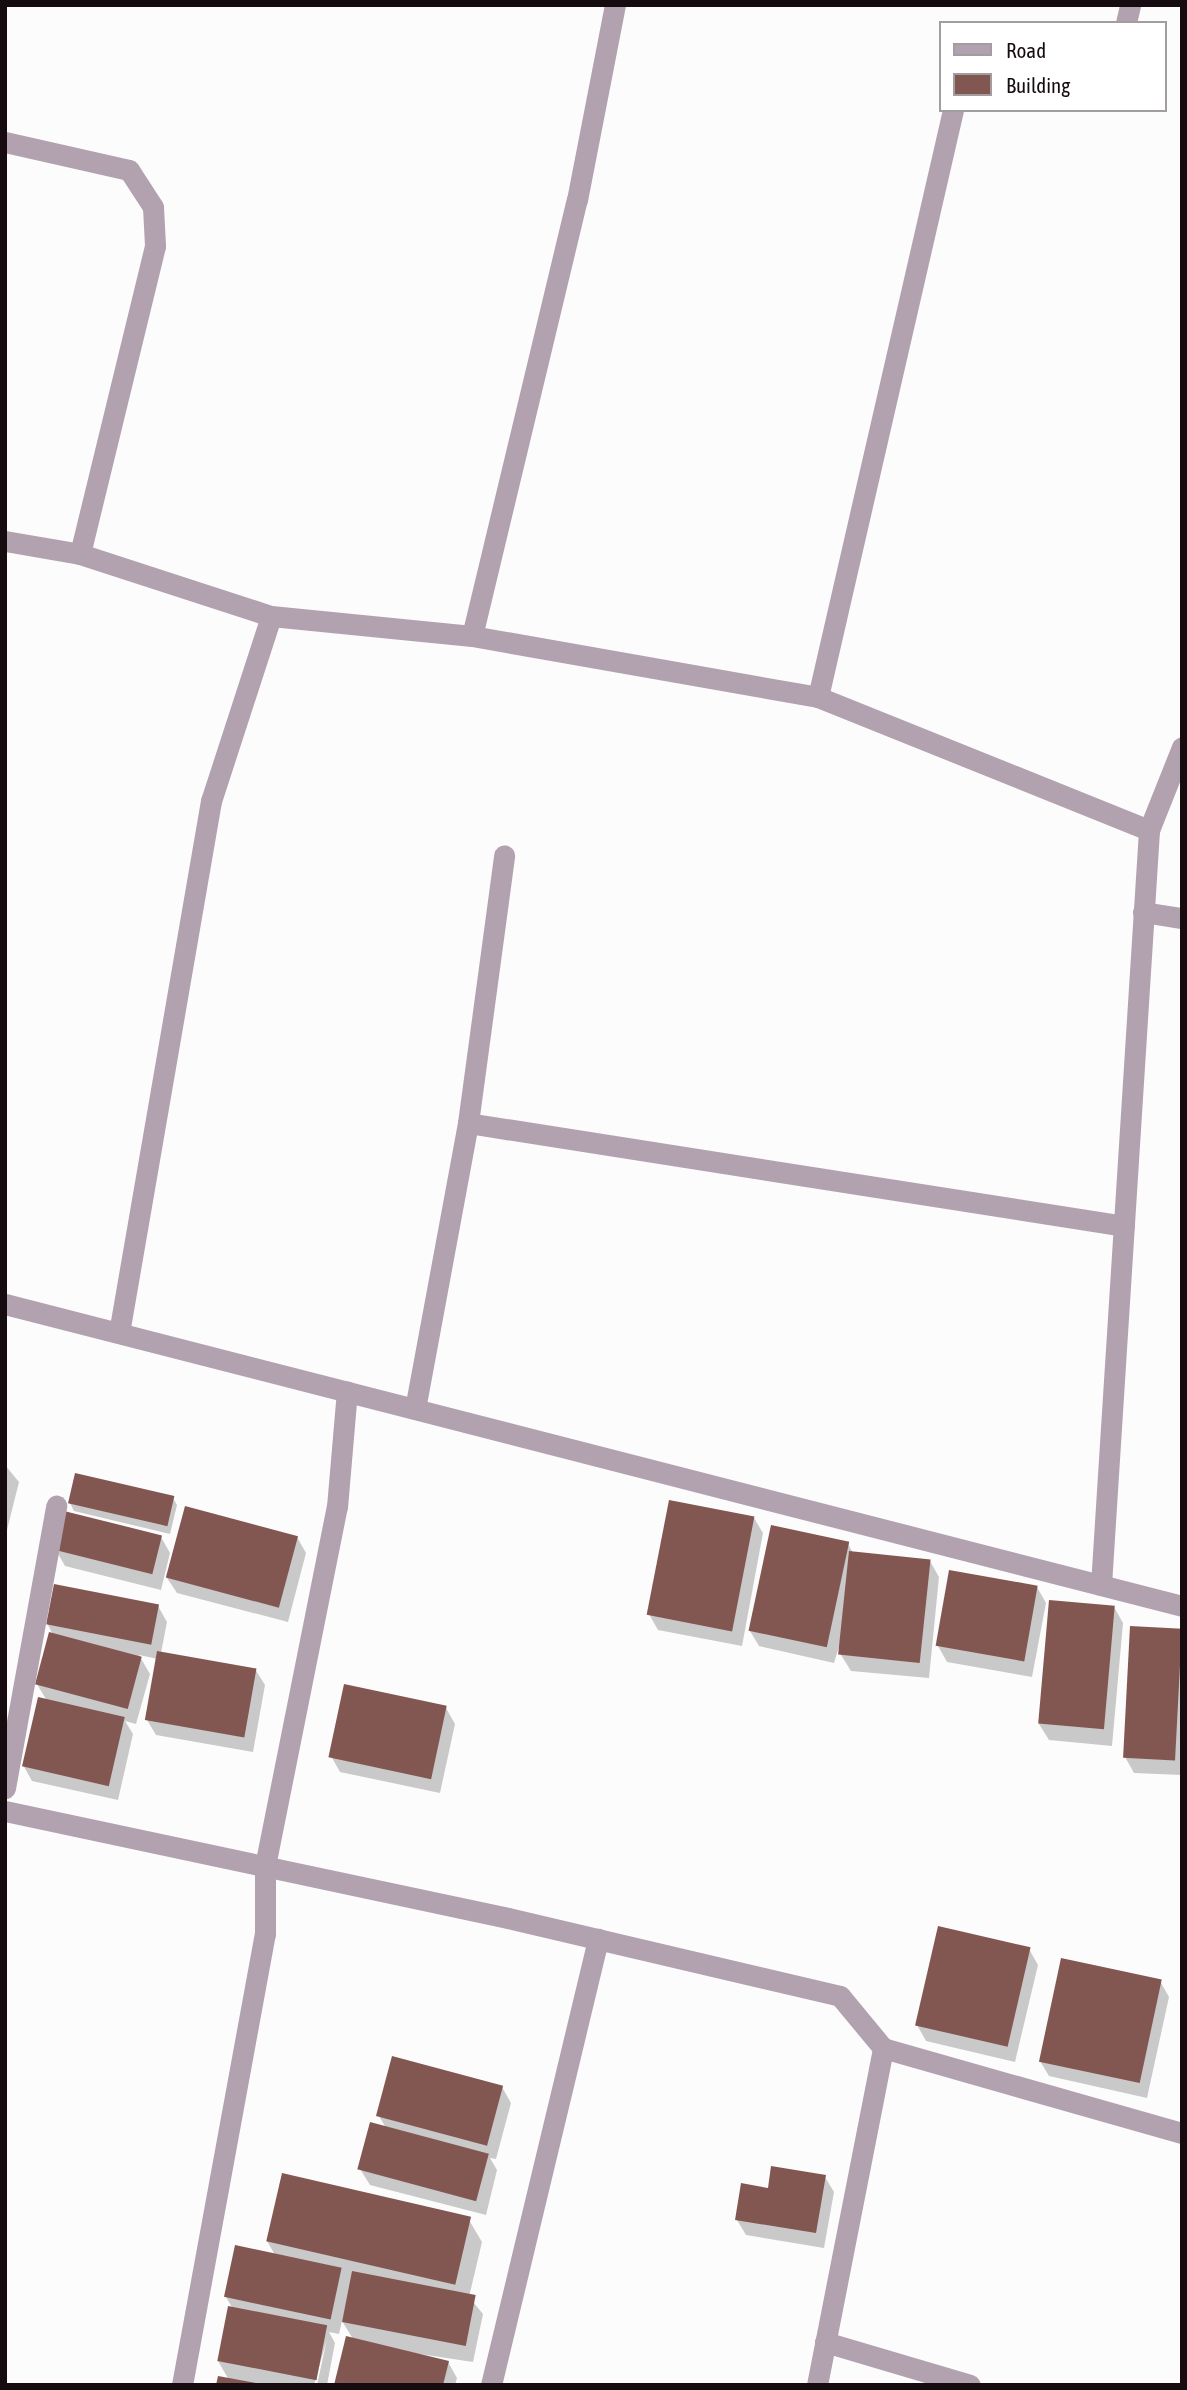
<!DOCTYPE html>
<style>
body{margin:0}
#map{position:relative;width:1187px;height:2390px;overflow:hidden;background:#fcfcfc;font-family:"Asap Condensed",sans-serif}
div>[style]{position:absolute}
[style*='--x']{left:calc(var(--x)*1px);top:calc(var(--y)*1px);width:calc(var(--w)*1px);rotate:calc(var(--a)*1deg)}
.shadow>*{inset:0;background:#0003}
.building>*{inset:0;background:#835751;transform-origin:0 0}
.street>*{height:21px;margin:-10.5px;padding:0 10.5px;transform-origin:10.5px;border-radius:10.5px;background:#b2a2b0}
span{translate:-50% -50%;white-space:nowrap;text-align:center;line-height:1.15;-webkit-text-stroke:7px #fff;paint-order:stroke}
.frame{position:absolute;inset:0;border:7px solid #160b0f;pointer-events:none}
.legend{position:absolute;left:939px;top:21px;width:228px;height:91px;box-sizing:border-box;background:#fff;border:2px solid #a29d9f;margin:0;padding:9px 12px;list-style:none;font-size:21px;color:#160b0f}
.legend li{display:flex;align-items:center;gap:14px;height:35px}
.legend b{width:35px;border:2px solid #a29d9f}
</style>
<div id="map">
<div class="shadow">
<i style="clip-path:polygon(5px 1465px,19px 1482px,5px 1538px)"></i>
<i style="clip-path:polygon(173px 1498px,177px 1505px,170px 1534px,74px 1511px,70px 1503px)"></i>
<i style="clip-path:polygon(754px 1518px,763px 1533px,742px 1646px,658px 1630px,649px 1614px)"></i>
<i style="clip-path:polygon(161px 1537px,170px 1553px,161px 1590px,65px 1566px,56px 1550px)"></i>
<i style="clip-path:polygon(297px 1537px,306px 1553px,288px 1622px,177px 1593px,167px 1578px)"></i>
<i style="clip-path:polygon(848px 1544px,853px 1553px,930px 1561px,939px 1577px,929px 1678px,851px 1671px,841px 1655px,844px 1630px,834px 1663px,759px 1646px,750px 1631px)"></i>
<i style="clip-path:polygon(1037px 1587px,1046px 1603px,1032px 1677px,947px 1662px,938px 1646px)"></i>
<i style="clip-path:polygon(158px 1606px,167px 1622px,161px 1653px,255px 1669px,265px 1685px,253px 1752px,156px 1735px,147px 1720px,158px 1659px,139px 1655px,150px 1674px,136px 1724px,125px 1721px,133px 1734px,118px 1800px,32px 1781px,23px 1765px,47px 1701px,37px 1684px,53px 1635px,47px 1623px)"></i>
<i style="clip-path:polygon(1114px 1607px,1123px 1623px,1112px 1746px,1049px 1740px,1039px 1724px)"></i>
<i style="clip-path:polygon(1182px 1633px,1182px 1775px,1134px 1773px,1125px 1757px)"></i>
<i style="clip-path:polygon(446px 1708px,455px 1724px,440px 1793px,340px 1772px,331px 1756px)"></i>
<i style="clip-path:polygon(1029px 1949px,1038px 1965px,1015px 2062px,926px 2041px,917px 2025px)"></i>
<i style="clip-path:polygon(1160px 1981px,1169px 1997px,1147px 2098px,1049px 2076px,1040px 2061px)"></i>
<i style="clip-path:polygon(502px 2087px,511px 2103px,496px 2159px,490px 2158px,497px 2170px,486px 2215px,370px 2185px,360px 2169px,386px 2128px,379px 2116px)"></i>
<i style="clip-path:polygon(825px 2177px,834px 2192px,824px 2248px,746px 2235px,737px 2220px,769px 2190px)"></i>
<i style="clip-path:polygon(469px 2220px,482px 2242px,469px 2297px,483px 2314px,473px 2362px,400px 2351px,448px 2362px,457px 2378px,455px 2385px,336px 2385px,353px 2339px,342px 2321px,339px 2334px,329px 2332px,335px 2343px,327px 2385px,317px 2385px,327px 2339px,314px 2385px,218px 2385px,229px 2380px,218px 2361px,233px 2309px,226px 2297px,275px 2255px,267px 2241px)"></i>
</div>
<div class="building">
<i style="left:75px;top:1473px;width:102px;height:31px;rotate:13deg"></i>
<i style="left:669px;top:1500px;width:87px;height:117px;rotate:11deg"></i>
<i style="left:185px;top:1506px;width:117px;height:74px;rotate:15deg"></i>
<i style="left:64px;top:1511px;width:101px;height:40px;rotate:14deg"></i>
<i style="left:771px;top:1525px;width:80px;height:108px;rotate:12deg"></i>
<i style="left:849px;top:1551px;width:82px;height:104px;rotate:6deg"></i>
<i style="left:949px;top:1570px;width:90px;height:77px;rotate:10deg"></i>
<i style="left:54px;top:1584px;width:107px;height:41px;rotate:11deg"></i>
<i style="left:1049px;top:1600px;width:66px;height:124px;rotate:5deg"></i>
<i style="left:1130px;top:1626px;width:52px;height:132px;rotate:3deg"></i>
<i style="left:49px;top:1632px;width:96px;height:54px;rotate:15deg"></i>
<i style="left:157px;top:1651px;width:101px;height:70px;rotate:10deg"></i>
<i style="left:344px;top:1684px;width:105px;height:75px;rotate:12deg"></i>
<i style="left:38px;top:1697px;width:89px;height:71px;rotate:13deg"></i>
<i style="left:938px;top:1926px;width:95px;height:102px;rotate:13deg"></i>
<i style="left:1061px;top:1958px;width:103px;height:106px;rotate:12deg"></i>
<i style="left:392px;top:2056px;width:115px;height:62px;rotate:15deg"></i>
<i style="left:370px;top:2122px;width:123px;height:49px;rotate:15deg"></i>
<i style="clip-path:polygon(771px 2166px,826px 2175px,816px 2233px,735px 2220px,741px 2183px,768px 2188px)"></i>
<i style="left:282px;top:2173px;width:194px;height:70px;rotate:13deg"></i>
<i style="left:235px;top:2245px;width:109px;height:53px;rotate:12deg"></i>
<i style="left:352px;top:2271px;width:126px;height:52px;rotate:11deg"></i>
<i style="left:228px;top:2306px;width:101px;height:56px;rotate:11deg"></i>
<i style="clip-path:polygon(346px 2336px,449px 2361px,443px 2385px,334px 2385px)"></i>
<i style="clip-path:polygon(218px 2376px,256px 2383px,256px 2385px,216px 2385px)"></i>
</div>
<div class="street">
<i style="--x:1126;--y:23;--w:18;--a:-77"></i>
<i style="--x:5;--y:142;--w:127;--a:12.7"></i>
<i style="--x:129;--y:170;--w:44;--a:57"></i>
<i style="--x:153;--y:207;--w:39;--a:87"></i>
<i style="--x:155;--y:246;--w:317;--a:103.7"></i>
<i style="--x:80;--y:554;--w:201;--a:18"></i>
<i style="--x:271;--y:616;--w:202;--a:5.7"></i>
<i style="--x:472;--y:636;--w:351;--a:10"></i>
<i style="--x:818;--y:697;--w:357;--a:21.9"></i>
<i style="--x:1149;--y:830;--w:89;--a:-68.3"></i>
<i style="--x:5;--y:541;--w:76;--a:9.8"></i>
<i style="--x:472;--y:636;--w:448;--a:-76.5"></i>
<i style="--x:577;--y:200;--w:199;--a:-79"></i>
<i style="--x:818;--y:697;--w:602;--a:-77.05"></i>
<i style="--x:1143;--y:912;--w:39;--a:9"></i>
<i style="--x:468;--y:1123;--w:664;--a:8.92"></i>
<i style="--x:5;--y:1304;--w:1215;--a:14.39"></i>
<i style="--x:119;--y:1333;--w:540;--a:-80.19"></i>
<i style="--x:211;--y:801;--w:194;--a:-72"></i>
<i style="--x:415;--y:1409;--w:291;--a:-79.5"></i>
<i style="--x:468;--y:1123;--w:270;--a:-82.3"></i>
<i style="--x:1101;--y:1585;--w:757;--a:-86.36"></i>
<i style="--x:5;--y:1788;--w:287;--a:-79.7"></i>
<i style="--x:5;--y:1811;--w:514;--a:12.01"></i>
<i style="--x:508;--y:1918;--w:341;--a:13.2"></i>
<i style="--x:840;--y:1996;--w:67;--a:50.4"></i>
<i style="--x:883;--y:2048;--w:311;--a:15.9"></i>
<i style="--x:825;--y:2342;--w:151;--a:16.5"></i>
<i style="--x:182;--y:2385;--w:459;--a:-79.6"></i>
<i style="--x:265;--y:1934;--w:68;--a:-90"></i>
<i style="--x:265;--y:1866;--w:366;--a:-78.7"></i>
<i style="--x:337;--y:1507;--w:116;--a:-85.1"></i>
<i style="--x:491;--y:2385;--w:459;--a:-76.5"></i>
<i style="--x:817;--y:2385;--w:343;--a:-78.9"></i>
</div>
<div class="frame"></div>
<ul class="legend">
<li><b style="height:9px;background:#b2a2b0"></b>Road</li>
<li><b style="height:19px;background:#835751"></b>Building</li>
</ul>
</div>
